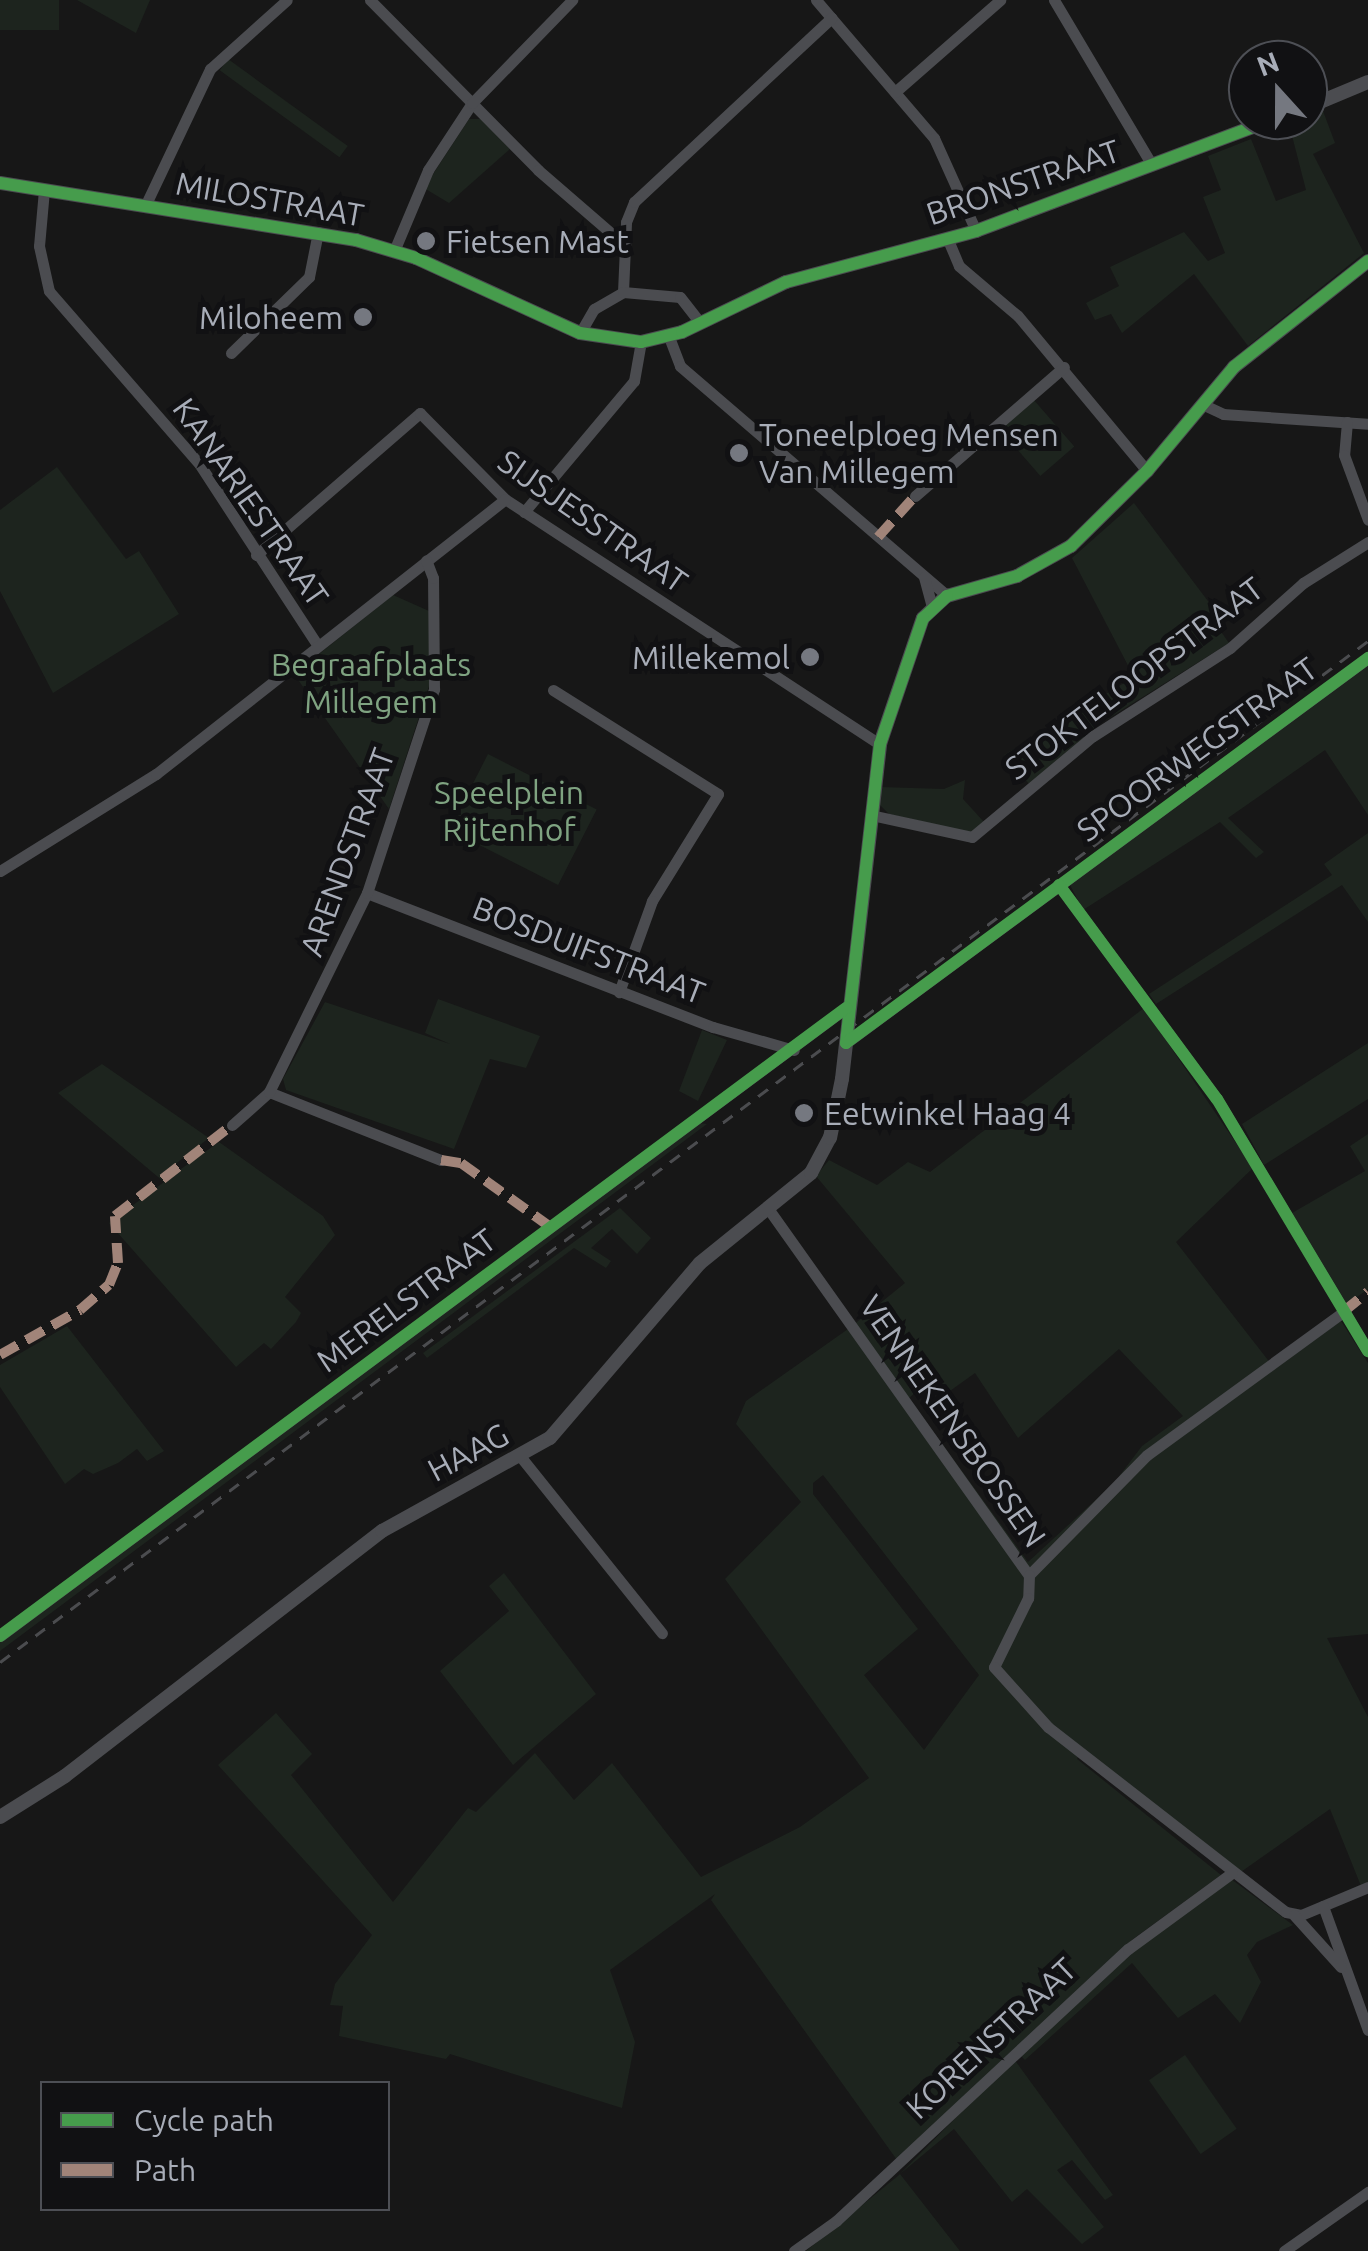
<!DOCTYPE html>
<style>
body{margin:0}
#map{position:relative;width:1368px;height:2251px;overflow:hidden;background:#171717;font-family:Ubuntu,sans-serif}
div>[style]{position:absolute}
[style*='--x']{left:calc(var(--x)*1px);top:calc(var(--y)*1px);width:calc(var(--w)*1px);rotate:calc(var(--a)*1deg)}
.green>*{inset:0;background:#1d241e;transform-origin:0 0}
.minor>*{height:11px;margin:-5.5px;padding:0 5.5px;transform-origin:5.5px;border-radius:5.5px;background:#4b4c50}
.tertiary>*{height:14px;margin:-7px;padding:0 7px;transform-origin:7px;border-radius:7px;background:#4b4c50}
.rail>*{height:2.5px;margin-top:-1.25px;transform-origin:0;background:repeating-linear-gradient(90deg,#4b4c4f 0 12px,transparent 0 22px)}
.quiet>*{height:10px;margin-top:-5px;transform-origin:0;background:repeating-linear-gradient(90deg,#a18479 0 20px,transparent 0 30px)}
.cycleway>*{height:12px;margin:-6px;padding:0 6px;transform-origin:6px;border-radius:6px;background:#469c4c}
.dots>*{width:28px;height:28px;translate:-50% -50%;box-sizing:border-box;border:5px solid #111113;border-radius:50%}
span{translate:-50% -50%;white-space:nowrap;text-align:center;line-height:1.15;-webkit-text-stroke:10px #111113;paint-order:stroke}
.street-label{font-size:32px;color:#a8adb8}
.poi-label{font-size:32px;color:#a8adb8}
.left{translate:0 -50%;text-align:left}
.right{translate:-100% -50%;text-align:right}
.park-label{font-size:32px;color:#7fa381}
.legend{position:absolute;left:40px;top:2081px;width:350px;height:130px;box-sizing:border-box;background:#111113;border:2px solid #4d4f55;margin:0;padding:12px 18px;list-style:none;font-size:30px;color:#a8adb8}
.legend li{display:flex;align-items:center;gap:20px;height:50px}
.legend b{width:50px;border:2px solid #4d4f55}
.north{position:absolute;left:1228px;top:40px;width:100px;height:100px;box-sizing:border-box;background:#111113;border:2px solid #4d4f55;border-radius:50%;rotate:339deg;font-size:28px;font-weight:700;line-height:40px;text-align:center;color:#a8adb8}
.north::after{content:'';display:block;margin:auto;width:35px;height:45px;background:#757880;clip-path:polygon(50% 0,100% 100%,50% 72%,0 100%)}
</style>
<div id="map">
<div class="green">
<i style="left:0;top:0;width:59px;height:30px"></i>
<i style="clip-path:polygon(77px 0,150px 0,136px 33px)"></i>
<i style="left:228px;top:59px;width:148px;height:14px;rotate:36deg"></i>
<i style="clip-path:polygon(1323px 111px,1335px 143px,1313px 154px,1364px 253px,1248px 346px,1194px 274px,1122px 333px,1111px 314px,1095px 320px,1086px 303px,1119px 286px,1110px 267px,1184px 232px,1208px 261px,1225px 253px,1203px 197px,1221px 190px,1208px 156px,1251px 139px,1276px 201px,1306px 190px,1289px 124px)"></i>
<i style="clip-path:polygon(469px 119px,482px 119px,510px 149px,449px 203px,424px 188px)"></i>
<i style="left:1033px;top:399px;width:63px;height:45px;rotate:49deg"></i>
<i style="clip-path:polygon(57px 467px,126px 559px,139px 551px,179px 614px,53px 693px,0 591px,0 510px)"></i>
<i style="clip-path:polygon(1134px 503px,1223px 621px,1217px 626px,1229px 643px,1098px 725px,1029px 784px,1004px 755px,1134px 677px,1072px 558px)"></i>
<i style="clip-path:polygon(393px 595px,429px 611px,430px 683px,389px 809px,294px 674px)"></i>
<i style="clip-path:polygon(1368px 663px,1368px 815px,1325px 750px,1228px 818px,1264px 852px,1256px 858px,1220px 822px,1083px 910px,1070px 885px,1073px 878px)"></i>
<i style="left:488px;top:754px;width:122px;height:85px;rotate:27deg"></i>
<i style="clip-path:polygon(965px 780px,963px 799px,984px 822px,972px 833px,889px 814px,878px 803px,880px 787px,944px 789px)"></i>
<i style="clip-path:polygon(1368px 833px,1368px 922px,1342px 885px,1156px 1004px,1149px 994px,1332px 875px,1324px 864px)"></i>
<i style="clip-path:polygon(438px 999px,540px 1036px,526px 1068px,490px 1059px,454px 1149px,286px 1090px,283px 1079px,325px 1002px,450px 1044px,425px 1033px)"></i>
<i style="clip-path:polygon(evenodd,1144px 1008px,1253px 1168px,1176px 1242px,1275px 1369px,1341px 1321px,1368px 1363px,1368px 1634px,1327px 1638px,1368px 1717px,1368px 1883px,1361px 1886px,1330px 1809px,1231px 1879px,1293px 1925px,1257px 1942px,1247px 1955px,1261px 1982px,1240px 2023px,1215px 1994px,1178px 2018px,1132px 1963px,1025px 2060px,1019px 2054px,1127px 1956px,1234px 1870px,1081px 1751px,1077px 1759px,1221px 1875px,1133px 1939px,897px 2160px,711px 1900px,715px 1894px,610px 1970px,635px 2042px,622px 2108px,450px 2054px,446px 2059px,339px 2036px,343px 2006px,330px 2005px,335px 1984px,372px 1935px,218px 1765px,276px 1713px,312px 1754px,291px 1775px,393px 1902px,468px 1808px,476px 1812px,535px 1753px,574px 1800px,612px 1763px,701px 1877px,800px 1827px,869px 1778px,725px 1579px,801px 1502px,736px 1424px,746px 1401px,848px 1329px,904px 1404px,852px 1326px,905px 1283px,816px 1176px,829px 1160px,877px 1185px,908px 1162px,930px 1172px,1144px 1008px,1119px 1349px,1183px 1416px,1142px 1446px,1114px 1483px,1028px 1562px,909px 1398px,930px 1380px,943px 1396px,975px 1373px,1018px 1438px,1119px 1349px,1144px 1008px,823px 1475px,979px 1675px,924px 1750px,864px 1675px,918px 1629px,813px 1494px,813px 1483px,823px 1475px)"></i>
<i style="clip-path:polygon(702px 1030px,727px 1040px,698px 1101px,679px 1091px)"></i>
<i style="clip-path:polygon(1368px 1043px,1368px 1099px,1264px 1165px,1242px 1124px)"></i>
<i style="clip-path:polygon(102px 1064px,209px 1138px,160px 1176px,164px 1181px,219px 1142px,323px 1216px,335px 1235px,285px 1297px,301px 1313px,296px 1322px,271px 1349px,264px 1343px,236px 1367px,109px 1223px,164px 1182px,58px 1093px)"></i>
<i style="clip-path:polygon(698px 1123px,707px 1124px,0 1651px,0 1642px)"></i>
<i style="clip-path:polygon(1368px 1134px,1368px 1289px,1346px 1305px,1292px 1213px,1365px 1171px,1350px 1146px)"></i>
<i style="clip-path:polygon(620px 1208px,651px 1238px,637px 1254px,612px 1229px,591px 1248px,611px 1261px,606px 1268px,574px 1248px,427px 1358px,423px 1353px)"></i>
<i style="clip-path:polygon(67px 1326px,153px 1437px,164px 1451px,147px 1461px,137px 1449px,118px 1463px,93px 1474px,84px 1469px,65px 1484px,0 1387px,0 1365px)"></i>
<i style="clip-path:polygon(504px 1573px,596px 1694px,513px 1765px,440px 1671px,509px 1611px,489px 1586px)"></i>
<i style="left:1185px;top:2055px;width:90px;height:44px;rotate:55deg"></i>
<i style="clip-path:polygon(1014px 2059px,1113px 2195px,1105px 2200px,1072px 2160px,1057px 2170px,1104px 2227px,1082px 2244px,1027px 2189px,1012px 2202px,954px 2129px,900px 2174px,960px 2251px,806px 2251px,899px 2175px)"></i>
</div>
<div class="minor">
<i style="--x:370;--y:0;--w:239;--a:45.3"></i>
<i style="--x:538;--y:170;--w:116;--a:40.8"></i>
<i style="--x:816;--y:0;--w:182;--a:49.5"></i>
<i style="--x:934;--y:138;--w:102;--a:65.7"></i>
<i style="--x:1054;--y:0;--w:192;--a:59.3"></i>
<i style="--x:895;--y:92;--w:140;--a:-41.2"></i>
<i style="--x:44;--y:190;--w:56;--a:95.1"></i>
<i style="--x:39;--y:246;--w:46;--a:77.5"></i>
<i style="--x:49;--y:291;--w:230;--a:49"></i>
<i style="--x:200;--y:465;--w:212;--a:56.9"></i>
<i style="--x:145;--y:206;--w:152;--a:-64.6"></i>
<i style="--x:210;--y:69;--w:103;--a:-41.9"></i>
<i style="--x:948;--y:240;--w:28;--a:67"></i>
<i style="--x:959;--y:266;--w:77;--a:40.3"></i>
<i style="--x:1018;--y:316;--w:202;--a:50.2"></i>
<i style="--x:394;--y:251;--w:88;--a:-67.2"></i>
<i style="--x:428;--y:170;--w:80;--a:-56.7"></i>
<i style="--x:472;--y:103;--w:144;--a:-45.8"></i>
<i style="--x:623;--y:292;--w:70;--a:-87.5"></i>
<i style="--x:626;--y:222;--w:22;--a:-68"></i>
<i style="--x:634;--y:202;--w:270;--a:-43"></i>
<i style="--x:580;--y:333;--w:28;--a:-60"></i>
<i style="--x:594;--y:309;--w:34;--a:-30"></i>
<i style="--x:623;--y:292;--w:57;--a:5"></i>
<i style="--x:680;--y:297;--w:33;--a:52"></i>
<i style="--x:669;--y:337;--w:31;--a:69"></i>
<i style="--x:680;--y:366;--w:352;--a:40.7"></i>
<i style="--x:231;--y:353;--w:109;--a:-44.3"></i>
<i style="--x:309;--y:277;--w:46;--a:-78.7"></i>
<i style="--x:1202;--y:404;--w:23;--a:25"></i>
<i style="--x:1223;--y:414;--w:145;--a:3.9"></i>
<i style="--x:1347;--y:422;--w:33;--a:95"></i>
<i style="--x:1344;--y:455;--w:69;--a:69.7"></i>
<i style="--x:915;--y:496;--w:197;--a:-40.9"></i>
<i style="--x:524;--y:512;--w:171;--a:-50"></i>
<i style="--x:634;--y:381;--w:40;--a:-80"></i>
<i style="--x:256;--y:555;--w:217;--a:-40.9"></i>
<i style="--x:420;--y:413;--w:121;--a:45.3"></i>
<i style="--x:505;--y:499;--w:448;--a:33.2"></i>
<i style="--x:924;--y:577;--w:30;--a:75"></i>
<i style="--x:553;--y:690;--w:195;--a:32.2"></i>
<i style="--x:718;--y:794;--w:126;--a:121.7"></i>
<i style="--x:652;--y:901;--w:97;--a:109.9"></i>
<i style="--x:871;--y:815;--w:103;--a:12.3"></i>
<i style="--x:972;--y:837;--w:158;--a:-39.9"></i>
<i style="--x:1093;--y:736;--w:163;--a:-32.7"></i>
<i style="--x:1230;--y:648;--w:98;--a:-41.7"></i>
<i style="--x:1303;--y:583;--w:77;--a:-32.2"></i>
<i style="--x:0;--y:871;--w:184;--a:-31.9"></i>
<i style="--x:156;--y:774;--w:444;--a:-38.2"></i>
<i style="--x:1059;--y:885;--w:266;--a:53.6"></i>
<i style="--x:1217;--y:1099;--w:294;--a:59.1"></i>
<i style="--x:367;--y:893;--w:371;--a:21.2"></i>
<i style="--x:713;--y:1027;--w:84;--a:15.9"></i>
<i style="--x:846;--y:1043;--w:649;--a:-36.41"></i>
<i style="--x:269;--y:1092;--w:185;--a:21.6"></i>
<i style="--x:232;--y:1125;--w:50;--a:-41.7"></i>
<i style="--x:269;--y:1092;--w:222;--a:-63.8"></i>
<i style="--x:367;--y:893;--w:215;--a:-71.8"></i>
<i style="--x:434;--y:689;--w:111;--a:-90.5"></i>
<i style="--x:433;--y:578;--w:19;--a:-111"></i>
<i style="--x:767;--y:1207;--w:452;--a:54.6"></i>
<i style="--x:1029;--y:1575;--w:168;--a:-45.5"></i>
<i style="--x:1147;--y:1455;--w:243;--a:-36.1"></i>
<i style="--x:520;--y:1456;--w:227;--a:51.3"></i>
<i style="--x:1029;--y:1575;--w:23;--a:92"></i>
<i style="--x:1028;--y:1598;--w:77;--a:116.2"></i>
<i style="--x:994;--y:1667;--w:81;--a:48"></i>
<i style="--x:1048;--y:1727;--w:301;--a:37.9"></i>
<i style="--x:1286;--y:1912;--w:15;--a:11"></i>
<i style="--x:1301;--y:1915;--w:73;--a:-22.7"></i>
<i style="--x:0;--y:1636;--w:1054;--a:-36.59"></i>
<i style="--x:1323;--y:1906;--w:132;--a:70.1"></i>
<i style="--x:1294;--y:1915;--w:70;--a:47.9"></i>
<i style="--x:794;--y:2251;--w:52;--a:-35.5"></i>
<i style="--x:836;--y:2221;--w:399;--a:-43"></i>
<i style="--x:1128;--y:1949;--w:129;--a:-36.2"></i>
<i style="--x:1284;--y:2251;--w:103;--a:-35.1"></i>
</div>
<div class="tertiary">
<i style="--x:1308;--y:107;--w:65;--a:-22.6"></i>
<i style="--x:0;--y:183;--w:361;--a:9.1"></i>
<i style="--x:356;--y:240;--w:63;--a:16.7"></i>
<i style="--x:416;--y:258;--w:180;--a:24.6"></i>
<i style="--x:580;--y:333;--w:62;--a:8.4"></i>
<i style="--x:641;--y:342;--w:42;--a:-13.7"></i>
<i style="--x:682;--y:332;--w:115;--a:-25.7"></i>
<i style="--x:786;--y:282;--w:197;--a:-15"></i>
<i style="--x:976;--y:231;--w:316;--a:-20.6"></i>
<i style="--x:0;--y:1817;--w:77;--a:-32.2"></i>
<i style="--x:65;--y:1776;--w:401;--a:-37.7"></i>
<i style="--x:382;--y:1531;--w:192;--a:-29"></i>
<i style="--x:550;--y:1438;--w:230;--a:-49.4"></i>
<i style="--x:700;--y:1263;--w:143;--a:-39"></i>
<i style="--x:811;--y:1173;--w:40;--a:-62"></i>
<i style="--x:830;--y:1138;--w:60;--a:-78.5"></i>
<i style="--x:842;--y:1079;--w:337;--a:-83.5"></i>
<i style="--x:880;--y:744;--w:133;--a:-71.2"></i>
<i style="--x:923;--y:618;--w:33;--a:-43"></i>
<i style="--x:947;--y:596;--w:73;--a:-15.9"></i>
<i style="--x:1017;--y:576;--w:62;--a:-29.1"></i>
<i style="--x:1071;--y:546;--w:107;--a:-44.6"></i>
<i style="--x:1147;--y:471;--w:136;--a:-50.1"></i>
<i style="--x:1234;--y:367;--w:171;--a:-38.3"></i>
</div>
<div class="rail">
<i style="--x:0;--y:1662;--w:1707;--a:-36.74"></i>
</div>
<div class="quiet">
<i style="--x:878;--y:537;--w:55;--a:-47.9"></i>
<i style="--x:441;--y:1160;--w:20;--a:9"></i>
<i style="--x:461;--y:1163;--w:108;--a:35.6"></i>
<i style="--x:1343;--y:1312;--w:32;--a:-39"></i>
<i style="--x:0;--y:1355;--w:92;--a:-29.4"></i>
<i style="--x:80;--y:1310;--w:38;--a:-41"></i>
<i style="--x:109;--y:1285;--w:24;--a:-68"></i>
<i style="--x:118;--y:1263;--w:47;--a:-93.7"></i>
<i style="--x:115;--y:1216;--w:148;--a:-37.9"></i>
</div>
<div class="cycleway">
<i style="--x:0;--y:183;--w:361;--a:9.1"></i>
<i style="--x:356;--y:240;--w:63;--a:16.7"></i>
<i style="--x:416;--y:258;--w:180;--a:24.6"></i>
<i style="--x:580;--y:333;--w:62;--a:8.4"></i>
<i style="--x:641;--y:342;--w:42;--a:-13.7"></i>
<i style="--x:682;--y:332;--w:115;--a:-25.7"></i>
<i style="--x:786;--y:282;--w:197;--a:-15"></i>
<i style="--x:976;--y:231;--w:316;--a:-20.6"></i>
<i style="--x:1368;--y:261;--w:171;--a:141.7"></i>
<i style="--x:1234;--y:367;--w:136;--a:129.9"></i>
<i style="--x:1147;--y:471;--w:107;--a:135.4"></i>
<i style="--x:1071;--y:546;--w:62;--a:150.9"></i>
<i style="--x:1017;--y:576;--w:73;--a:164.1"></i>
<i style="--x:947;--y:596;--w:33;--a:137"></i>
<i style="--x:923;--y:618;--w:133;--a:108.8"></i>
<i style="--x:880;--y:744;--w:301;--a:96.5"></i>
<i style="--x:846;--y:1043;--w:649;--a:-36.41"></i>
<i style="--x:1059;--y:885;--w:266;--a:53.6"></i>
<i style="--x:1217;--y:1099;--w:294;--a:59.1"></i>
<i style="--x:0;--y:1636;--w:1054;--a:-36.59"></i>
</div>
<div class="dots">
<i style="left:426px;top:241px;background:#757880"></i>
<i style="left:363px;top:317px;background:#757880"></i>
<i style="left:739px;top:453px;background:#757880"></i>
<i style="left:810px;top:657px;background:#757880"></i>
<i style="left:804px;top:1113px;background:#757880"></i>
</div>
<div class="street-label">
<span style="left:1023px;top:182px;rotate:-19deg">BRONSTRAAT</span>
<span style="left:270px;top:199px;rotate:10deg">MILOSTRAAT</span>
<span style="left:251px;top:502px;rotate:55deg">KANARIESTRAAT</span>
<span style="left:593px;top:521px;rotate:35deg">SIJSJESSTRAAT</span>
<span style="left:1134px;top:678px;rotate:-37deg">STOKTELOOPSTRAAT</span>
<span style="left:1197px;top:749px;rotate:-36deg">SPOORWEGSTRAAT</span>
<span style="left:347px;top:852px;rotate:-70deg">ARENDSTRAAT</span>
<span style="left:589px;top:950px;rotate:21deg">BOSDUIFSTRAAT</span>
<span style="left:406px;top:1300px;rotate:-37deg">MERELSTRAAT</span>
<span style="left:953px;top:1421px;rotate:55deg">VENNEKENSBOSSEN</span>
<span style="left:468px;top:1452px;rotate:-28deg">HAAG</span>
<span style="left:991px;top:2038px;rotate:-43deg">KORENSTRAAT</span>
</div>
<div class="poi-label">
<span class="left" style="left:446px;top:241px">Fietsen Mast</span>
<span class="right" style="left:343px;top:317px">Miloheem</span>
<span class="left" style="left:759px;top:453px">Toneelploeg Mensen<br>Van Millegem</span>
<span class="right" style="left:790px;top:657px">Millekemol</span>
<span class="left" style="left:824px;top:1113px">Eetwinkel Haag 4</span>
</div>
<div class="park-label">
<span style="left:371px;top:683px">Begraafplaats<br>Millegem</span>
<span style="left:509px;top:811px">Speelplein<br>Rijtenhof</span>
</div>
<ul class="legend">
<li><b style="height:12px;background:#469c4c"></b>Cycle path</li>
<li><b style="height:12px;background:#a18479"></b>Path</li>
</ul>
<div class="north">N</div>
</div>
